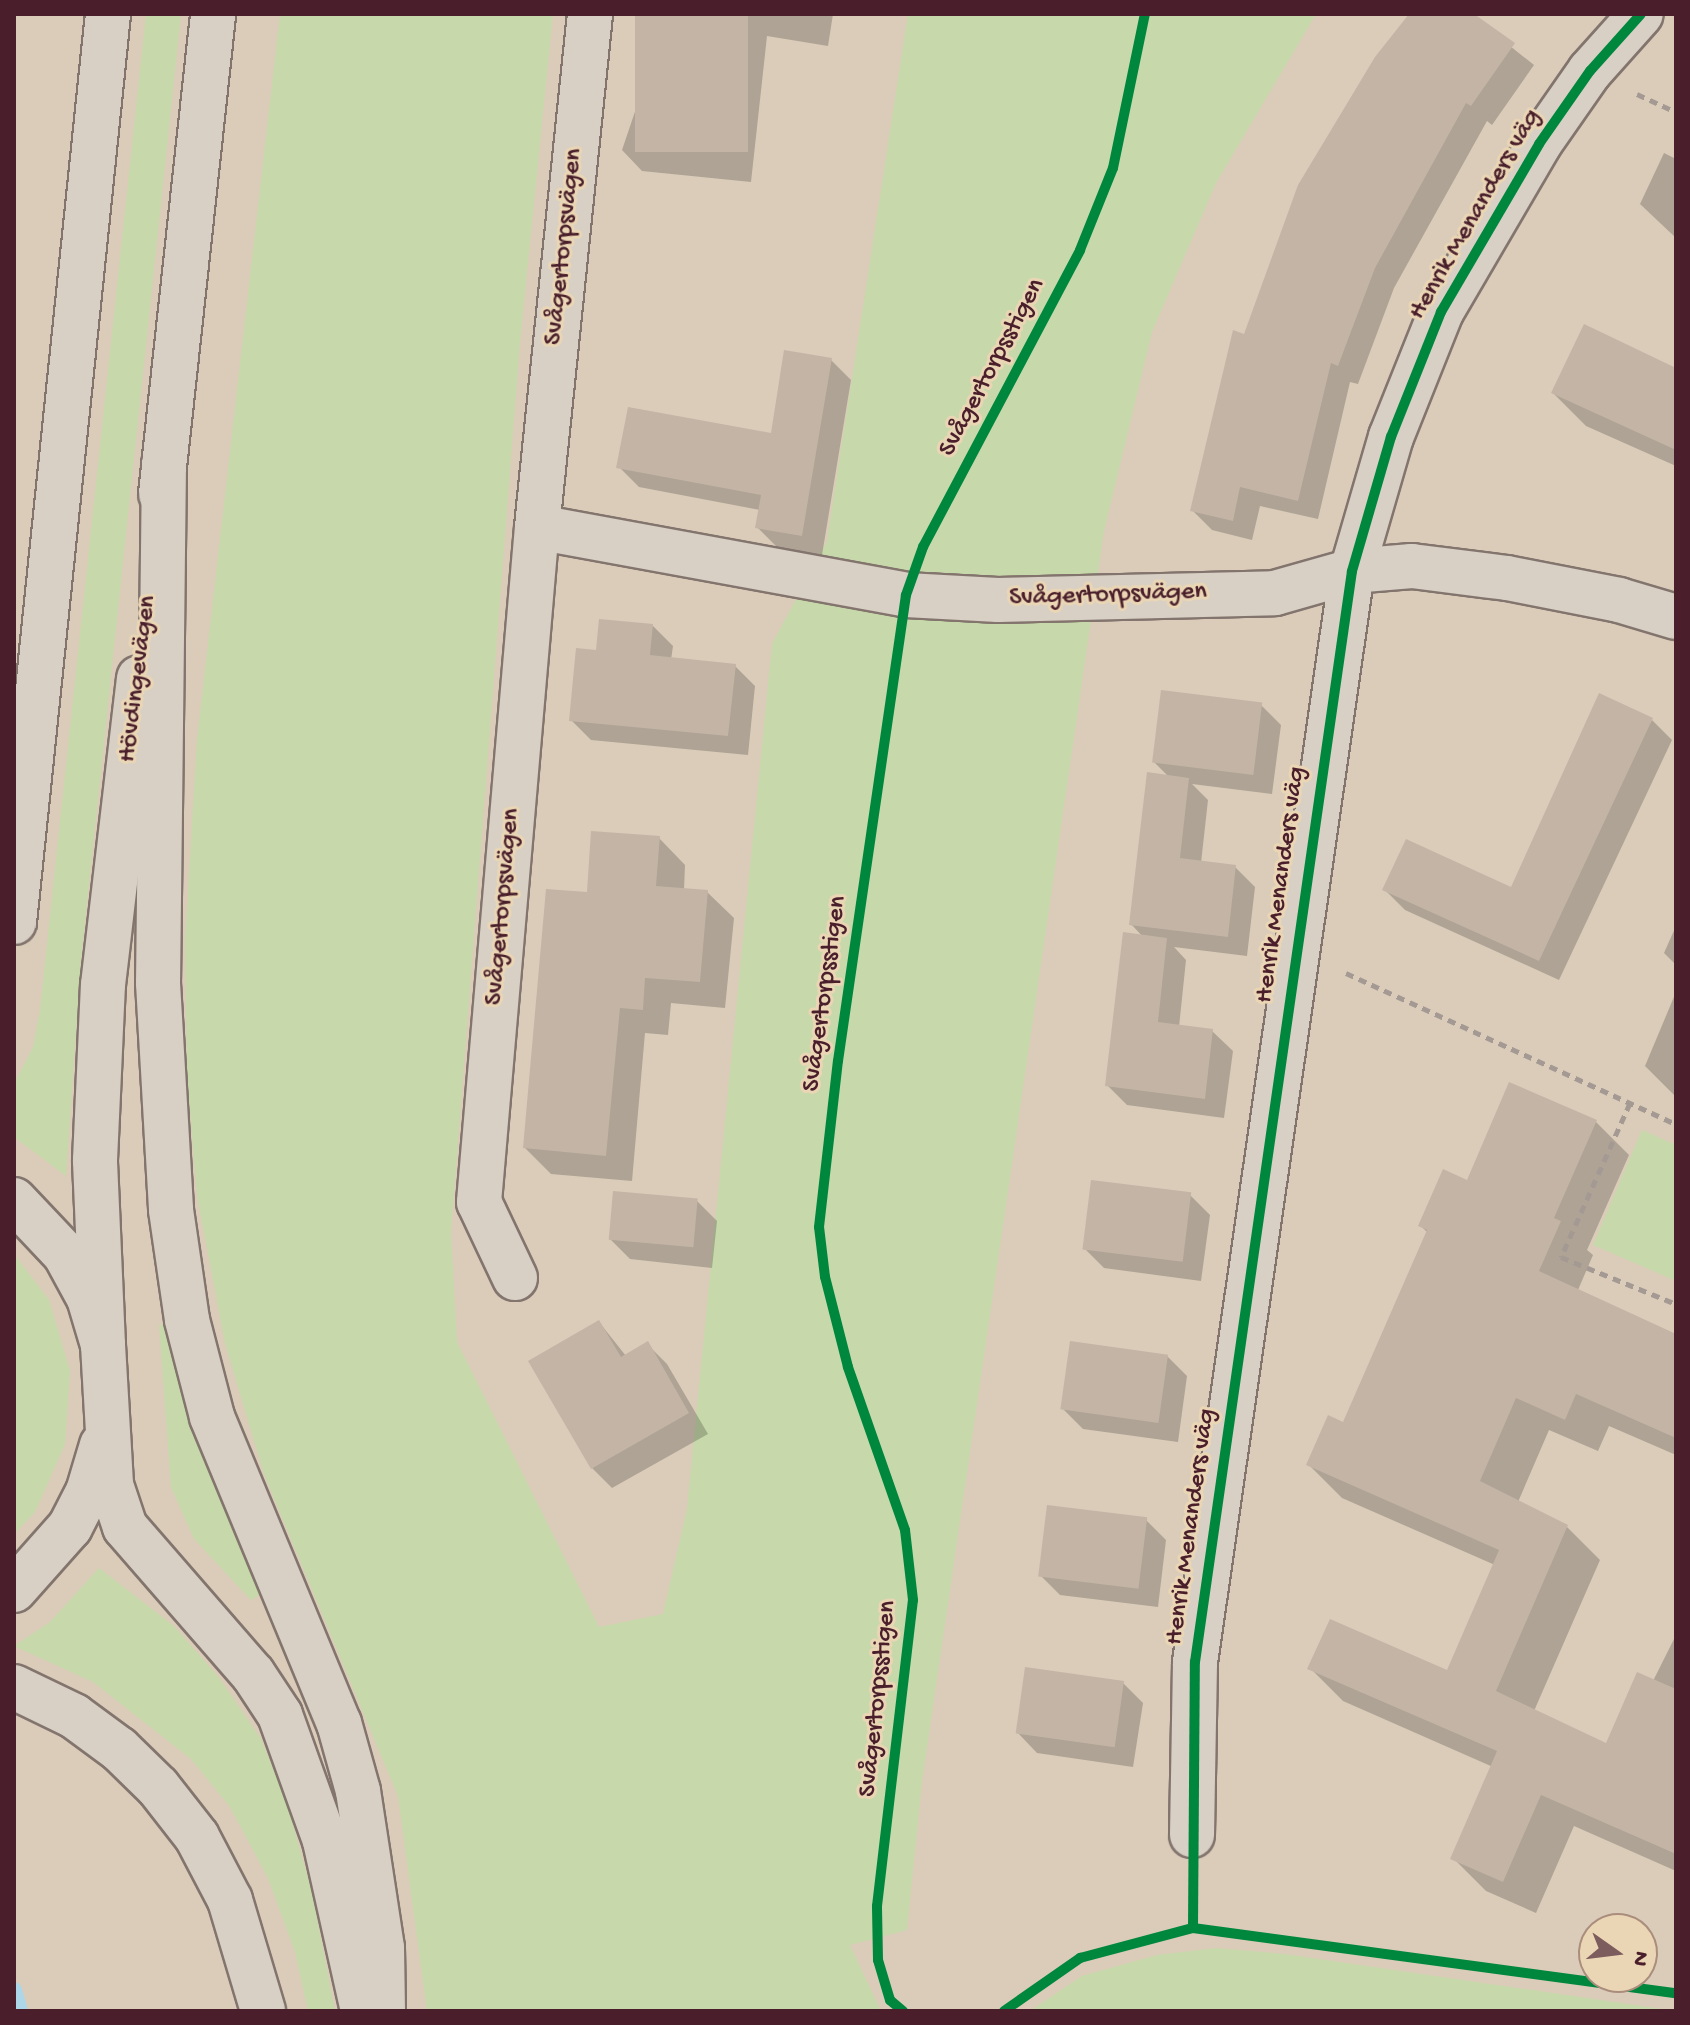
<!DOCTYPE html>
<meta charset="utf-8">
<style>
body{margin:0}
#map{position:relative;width:1690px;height:2025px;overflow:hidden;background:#daccb9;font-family:"Gochi Hand",sans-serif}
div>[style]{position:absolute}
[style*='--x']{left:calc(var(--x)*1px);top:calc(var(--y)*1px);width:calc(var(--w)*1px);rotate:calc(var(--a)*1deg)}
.green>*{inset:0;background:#c7d8aa}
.shadow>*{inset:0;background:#0003}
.stream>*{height:16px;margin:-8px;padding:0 8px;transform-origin:8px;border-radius:8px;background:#add6e8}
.building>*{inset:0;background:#c3b4a6;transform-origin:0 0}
.path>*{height:5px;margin-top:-2.5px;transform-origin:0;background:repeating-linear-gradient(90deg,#a49a93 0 8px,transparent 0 14px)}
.roads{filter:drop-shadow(2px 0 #83756e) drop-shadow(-2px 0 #83756e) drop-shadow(0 2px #83756e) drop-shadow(0 -2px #83756e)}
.minor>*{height:44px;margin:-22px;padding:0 22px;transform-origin:22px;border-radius:22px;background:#d8d0c4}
.cycleway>*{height:10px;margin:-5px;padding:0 5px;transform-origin:5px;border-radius:5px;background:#00873e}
span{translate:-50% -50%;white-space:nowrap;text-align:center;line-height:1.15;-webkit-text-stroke:6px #ead6b4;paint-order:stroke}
.street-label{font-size:26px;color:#4a1f2b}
.frame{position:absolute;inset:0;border:16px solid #4a1f2b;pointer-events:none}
.north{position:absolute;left:1578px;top:1913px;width:80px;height:80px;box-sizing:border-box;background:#ead6b4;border:2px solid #aa8d7d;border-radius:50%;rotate:104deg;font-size:22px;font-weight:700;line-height:32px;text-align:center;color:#4a1f2b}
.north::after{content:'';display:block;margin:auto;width:28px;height:36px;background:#7c5c5d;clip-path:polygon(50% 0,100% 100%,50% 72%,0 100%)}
</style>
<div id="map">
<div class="green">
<i style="clip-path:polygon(146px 14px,181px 14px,81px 959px,66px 1176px,14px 1137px,14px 1084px,33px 1047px,40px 1010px)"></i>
<i style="clip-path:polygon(280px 14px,553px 14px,520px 342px,451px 1231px,457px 1342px,599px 1627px,663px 1614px,687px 1509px,772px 644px,827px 541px,908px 14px,1316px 14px,1216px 183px,1152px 332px,1104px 531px,922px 1782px,907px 1930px,850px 1945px,881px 2011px,427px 2011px,398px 1796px,264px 1474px,225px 1343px,197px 1195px,187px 1073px,185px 943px,197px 740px)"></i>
<i style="clip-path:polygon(1642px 1130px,1676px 1145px,1676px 1281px,1593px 1245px)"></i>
<i style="clip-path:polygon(14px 1254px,49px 1300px,70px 1371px,65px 1444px,35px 1512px,14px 1534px)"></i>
<i style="clip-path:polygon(173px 1323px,264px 1592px,251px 1600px,194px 1539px,171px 1487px,159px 1325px)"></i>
<i style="clip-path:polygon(99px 1568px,174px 1626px,220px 1679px,261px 1739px,287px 1803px,312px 1893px,335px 2011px,308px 2011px,295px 1952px,268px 1878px,230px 1807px,191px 1759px,93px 1682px,14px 1646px,50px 1622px)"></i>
<i style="clip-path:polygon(1216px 1948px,1285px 1954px,1676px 2011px,1030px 2011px,1082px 1976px,1157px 1955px)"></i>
</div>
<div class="shadow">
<i style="clip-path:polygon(668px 14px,833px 14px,828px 46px,767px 36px,751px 182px,642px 171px,622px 150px)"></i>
<i style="clip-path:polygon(1410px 14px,1470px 14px,1534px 65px,1492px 125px,1487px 121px,1394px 288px,1358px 384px,1350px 382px,1318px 519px,1260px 506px,1252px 540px,1212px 530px,1192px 510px,1245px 337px)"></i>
<i style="clip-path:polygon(1664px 153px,1676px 159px,1676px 238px,1640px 204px)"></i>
<i style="clip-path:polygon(831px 360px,851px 380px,822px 555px,777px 547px,757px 527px,760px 510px,639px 487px,619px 467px,772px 436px)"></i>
<i style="clip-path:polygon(1676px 370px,1676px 466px,1586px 426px,1553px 393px)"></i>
<i style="clip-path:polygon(653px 626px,673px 646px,671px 660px,735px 666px,755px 686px,748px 755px,591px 740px,571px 720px)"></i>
<i style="clip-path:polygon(1261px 705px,1281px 725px,1272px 794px,1192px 784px,1208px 800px,1201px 863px,1235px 867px,1255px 887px,1247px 956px,1174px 947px,1186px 960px,1179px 1027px,1212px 1031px,1233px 1051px,1224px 1118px,1127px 1105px,1107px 1085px,1143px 937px,1131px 924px,1169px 777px,1153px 761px)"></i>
<i style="clip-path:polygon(1652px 720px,1672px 740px,1559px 980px,1405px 910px,1385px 890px,1512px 889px)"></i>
<i style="clip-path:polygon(659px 838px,685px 865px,684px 890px,707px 892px,734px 918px,725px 1008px,671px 1003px,668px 1035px,645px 1033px,632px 1181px,551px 1174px,525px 1148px,589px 895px)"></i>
<i style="clip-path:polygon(1676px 926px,1676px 965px,1664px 953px)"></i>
<i style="clip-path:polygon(1676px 992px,1676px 1097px,1645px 1066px)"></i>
<i style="clip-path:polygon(1596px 1122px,1629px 1155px,1587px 1250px,1593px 1255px,1578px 1290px,1676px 1336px,1676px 1455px,1609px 1426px,1598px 1451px,1549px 1430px,1518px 1502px,1567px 1527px,1600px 1560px,1534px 1711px,1607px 1745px,1653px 1681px,1676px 1635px,1676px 1871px,1574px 1826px,1536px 1913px,1486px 1891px,1453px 1858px,1493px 1767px,1343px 1701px,1310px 1668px,1448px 1672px,1495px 1565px,1342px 1498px,1309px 1465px,1344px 1424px,1427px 1232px,1420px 1225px,1468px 1182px)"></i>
<i style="clip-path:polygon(1190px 1195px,1210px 1215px,1201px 1281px,1104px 1268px,1084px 1248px)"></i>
<i style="clip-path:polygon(697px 1201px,717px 1221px,712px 1268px,630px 1259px,610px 1239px)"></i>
<i style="clip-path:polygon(599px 1322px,626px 1356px,647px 1344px,667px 1364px,708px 1434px,612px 1488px,592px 1468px)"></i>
<i style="clip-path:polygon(1167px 1356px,1187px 1376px,1178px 1442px,1083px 1429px,1063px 1409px)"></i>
<i style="clip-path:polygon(1146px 1520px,1166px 1540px,1158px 1607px,1060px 1595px,1040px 1575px)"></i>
<i style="clip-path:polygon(1123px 1683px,1143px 1703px,1133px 1767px,1037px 1753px,1017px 1732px)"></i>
</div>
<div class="stream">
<i style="--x:14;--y:1990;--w:22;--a:74"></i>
</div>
<div class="building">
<i style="left:635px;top:14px;width:113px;height:138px"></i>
<i style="clip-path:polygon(1409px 14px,1474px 14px,1515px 43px,1471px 106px,1466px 103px,1375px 268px,1338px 366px,1331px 363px,1298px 501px,1240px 487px,1233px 521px,1190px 511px,1233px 330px,1244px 334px,1298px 185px,1375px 57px)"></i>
<i style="clip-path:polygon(1584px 324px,1676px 368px,1676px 450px,1551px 393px)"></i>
<i style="clip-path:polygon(784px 350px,832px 358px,802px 536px,755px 528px,761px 495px,616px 468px,628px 407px,771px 433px)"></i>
<i style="clip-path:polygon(599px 619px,653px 624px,650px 655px,736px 664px,728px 736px,569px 721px,576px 648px,596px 650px)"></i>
<i style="left:1161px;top:690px;width:102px;height:73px;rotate:7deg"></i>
<i style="clip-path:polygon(1599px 693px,1653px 718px,1539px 961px,1382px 890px,1406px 839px,1511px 887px)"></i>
<i style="clip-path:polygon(1147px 772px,1189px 778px,1180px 858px,1236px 865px,1228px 937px,1129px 925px)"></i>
<i style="clip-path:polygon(591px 831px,660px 836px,656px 886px,708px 890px,700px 982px,645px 978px,643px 1010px,620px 1008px,606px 1156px,523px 1148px,546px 889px,587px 892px)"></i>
<i style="clip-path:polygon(1123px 932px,1167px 938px,1158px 1022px,1213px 1029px,1205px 1099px,1105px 1086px)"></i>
<i style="clip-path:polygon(1509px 1082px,1597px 1120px,1554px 1218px,1561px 1221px,1539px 1271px,1676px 1334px,1676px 1438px,1576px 1394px,1565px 1420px,1516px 1398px,1480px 1481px,1568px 1525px,1496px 1691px,1606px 1743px,1637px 1672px,1676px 1689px,1676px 1854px,1541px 1795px,1503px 1882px,1450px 1859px,1497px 1751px,1307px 1669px,1330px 1619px,1447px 1670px,1499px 1550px,1306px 1465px,1328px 1415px,1343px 1422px,1427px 1230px,1418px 1226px,1443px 1169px,1467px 1180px)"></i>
<i style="left:1091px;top:1180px;width:101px;height:70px;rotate:7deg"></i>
<i style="left:613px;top:1191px;width:85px;height:49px;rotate:5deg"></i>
<i style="clip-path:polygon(599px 1320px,621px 1357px,648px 1341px,689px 1413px,591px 1469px,528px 1361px)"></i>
<i style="left:1070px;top:1341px;width:99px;height:69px;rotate:8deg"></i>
<i style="left:1047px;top:1505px;width:101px;height:72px;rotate:7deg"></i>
<i style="left:1025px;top:1667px;width:100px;height:67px;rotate:8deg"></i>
</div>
<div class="path">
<i style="--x:1637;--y:94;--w:43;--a:24.8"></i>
<i style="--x:1346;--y:973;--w:363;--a:24.6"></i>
<i style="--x:1630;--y:1103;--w:169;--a:114.1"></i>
<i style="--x:1561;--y:1257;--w:124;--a:22.2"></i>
</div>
<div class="roads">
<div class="minor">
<i style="--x:164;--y:464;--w:519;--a:90.66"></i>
<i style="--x:158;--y:983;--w:227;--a:86.7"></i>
<i style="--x:171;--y:1210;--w:111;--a:81.7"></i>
<i style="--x:187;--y:1320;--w:100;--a:75.5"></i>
<i style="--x:212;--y:1417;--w:331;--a:67.5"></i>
<i style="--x:339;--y:1723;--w:71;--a:74.4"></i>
<i style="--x:358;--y:1791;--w:159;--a:81.3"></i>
<i style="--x:382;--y:1948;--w:63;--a:89.1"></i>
<i style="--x:161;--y:494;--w:483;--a:-83.8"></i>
<i style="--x:537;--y:527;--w:375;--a:10.4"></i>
<i style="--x:906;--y:595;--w:92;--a:3.1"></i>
<i style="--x:998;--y:600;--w:277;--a:-1.4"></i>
<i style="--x:1275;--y:593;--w:80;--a:-15.9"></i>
<i style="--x:1352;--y:571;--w:60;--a:-4.8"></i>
<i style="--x:1412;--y:566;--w:96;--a:7.2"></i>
<i style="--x:1507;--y:578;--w:114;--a:11.1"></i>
<i style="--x:1619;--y:600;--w:59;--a:16.6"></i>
<i style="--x:14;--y:922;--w:913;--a:-84.09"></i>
<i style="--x:14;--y:1200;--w:74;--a:46.6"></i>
<i style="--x:65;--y:1254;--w:50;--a:61.4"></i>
<i style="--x:89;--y:1298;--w:49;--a:73.4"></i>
<i style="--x:103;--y:1345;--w:140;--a:86.7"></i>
<i style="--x:111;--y:1485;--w:44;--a:71.6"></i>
<i style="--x:125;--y:1527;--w:195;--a:49"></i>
<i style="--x:253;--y:1674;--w:49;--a:56.6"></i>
<i style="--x:280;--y:1715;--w:134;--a:70.3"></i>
<i style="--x:325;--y:1841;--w:174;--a:77.4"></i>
<i style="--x:515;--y:1278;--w:84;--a:-115.3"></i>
<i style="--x:479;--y:1202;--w:677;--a:-85.09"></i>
<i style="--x:537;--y:527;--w:516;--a:-84.1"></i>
<i style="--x:103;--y:1345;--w:185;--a:-92.5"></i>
<i style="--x:95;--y:1160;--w:175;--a:-87.4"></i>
<i style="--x:103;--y:985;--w:309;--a:-83.3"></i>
<i style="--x:14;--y:1590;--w:84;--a:-48.4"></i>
<i style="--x:70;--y:1527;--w:39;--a:-63"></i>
<i style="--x:88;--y:1492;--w:49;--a:-73.4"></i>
<i style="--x:14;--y:1687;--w:67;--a:25.8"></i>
<i style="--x:74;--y:1716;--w:56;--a:36.3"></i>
<i style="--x:119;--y:1749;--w:54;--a:44.3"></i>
<i style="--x:158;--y:1787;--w:63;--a:52"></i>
<i style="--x:197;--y:1837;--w:71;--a:62.4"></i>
<i style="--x:230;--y:1900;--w:116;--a:73.4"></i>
<i style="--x:1192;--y:1835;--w:173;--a:-89"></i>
<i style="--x:1195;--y:1662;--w:1102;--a:-81.81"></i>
<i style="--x:1352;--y:571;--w:140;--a:-73.8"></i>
<i style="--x:1391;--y:437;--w:135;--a:-68.2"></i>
<i style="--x:1441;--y:312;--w:194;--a:-59.7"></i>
<i style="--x:1539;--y:144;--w:89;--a:-55.1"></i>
<i style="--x:1590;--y:71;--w:76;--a:-48.2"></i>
</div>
</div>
<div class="cycleway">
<i style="--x:1193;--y:1928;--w:266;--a:-89.6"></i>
<i style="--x:1195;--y:1662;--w:1102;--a:-81.81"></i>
<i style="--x:1352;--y:571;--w:140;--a:-73.8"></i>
<i style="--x:1391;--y:437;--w:135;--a:-68.2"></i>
<i style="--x:1441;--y:312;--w:194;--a:-59.7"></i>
<i style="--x:1539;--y:144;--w:89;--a:-55.1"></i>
<i style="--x:1590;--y:71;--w:76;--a:-48.2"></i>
<i style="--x:903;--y:2011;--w:17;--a:-140"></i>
<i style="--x:890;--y:2000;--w:42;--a:-106.7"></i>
<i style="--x:878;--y:1960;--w:54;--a:-91.1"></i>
<i style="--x:877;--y:1906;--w:308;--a:-83.3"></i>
<i style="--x:913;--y:1600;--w:70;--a:-96.5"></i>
<i style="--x:905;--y:1530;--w:173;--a:-109.3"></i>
<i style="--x:848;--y:1367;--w:93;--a:-104.3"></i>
<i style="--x:825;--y:1277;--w:50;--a:-96.8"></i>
<i style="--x:819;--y:1227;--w:167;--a:-83.5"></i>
<i style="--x:838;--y:1061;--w:471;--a:-81.7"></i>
<i style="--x:906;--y:595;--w:51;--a:-70.5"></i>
<i style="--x:923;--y:547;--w:336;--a:-62.1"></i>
<i style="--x:1080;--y:250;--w:88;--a:-68.1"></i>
<i style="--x:1113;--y:168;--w:157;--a:-78.3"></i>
<i style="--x:1004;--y:2011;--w:93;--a:-34.9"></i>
<i style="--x:1080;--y:1958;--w:117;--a:-14.9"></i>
<i style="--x:1193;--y:1928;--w:487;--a:7.7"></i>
</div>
<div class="street-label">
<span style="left:1476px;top:215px;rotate:-60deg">Henrik Menanders väg</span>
<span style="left:565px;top:247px;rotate:-84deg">Svågertorpsvägen</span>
<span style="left:993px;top:368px;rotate:-62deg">Svågertorpsstigen</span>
<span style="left:1108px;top:596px;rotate:-2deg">Svågertorpsvägen</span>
<span style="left:139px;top:679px;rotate:-83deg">Hövdingevägen</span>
<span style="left:1282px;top:885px;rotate:-82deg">Henrik Menanders väg</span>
<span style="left:504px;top:907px;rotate:-85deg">Svågertorpsvägen</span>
<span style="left:826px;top:994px;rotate:-82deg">Svågertorpsstigen</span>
<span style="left:1192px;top:1527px;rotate:-82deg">Henrik Menanders väg</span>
<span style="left:879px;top:1699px;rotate:-84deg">Svågertorpsstigen</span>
</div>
<div class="frame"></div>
<div class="north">N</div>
</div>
